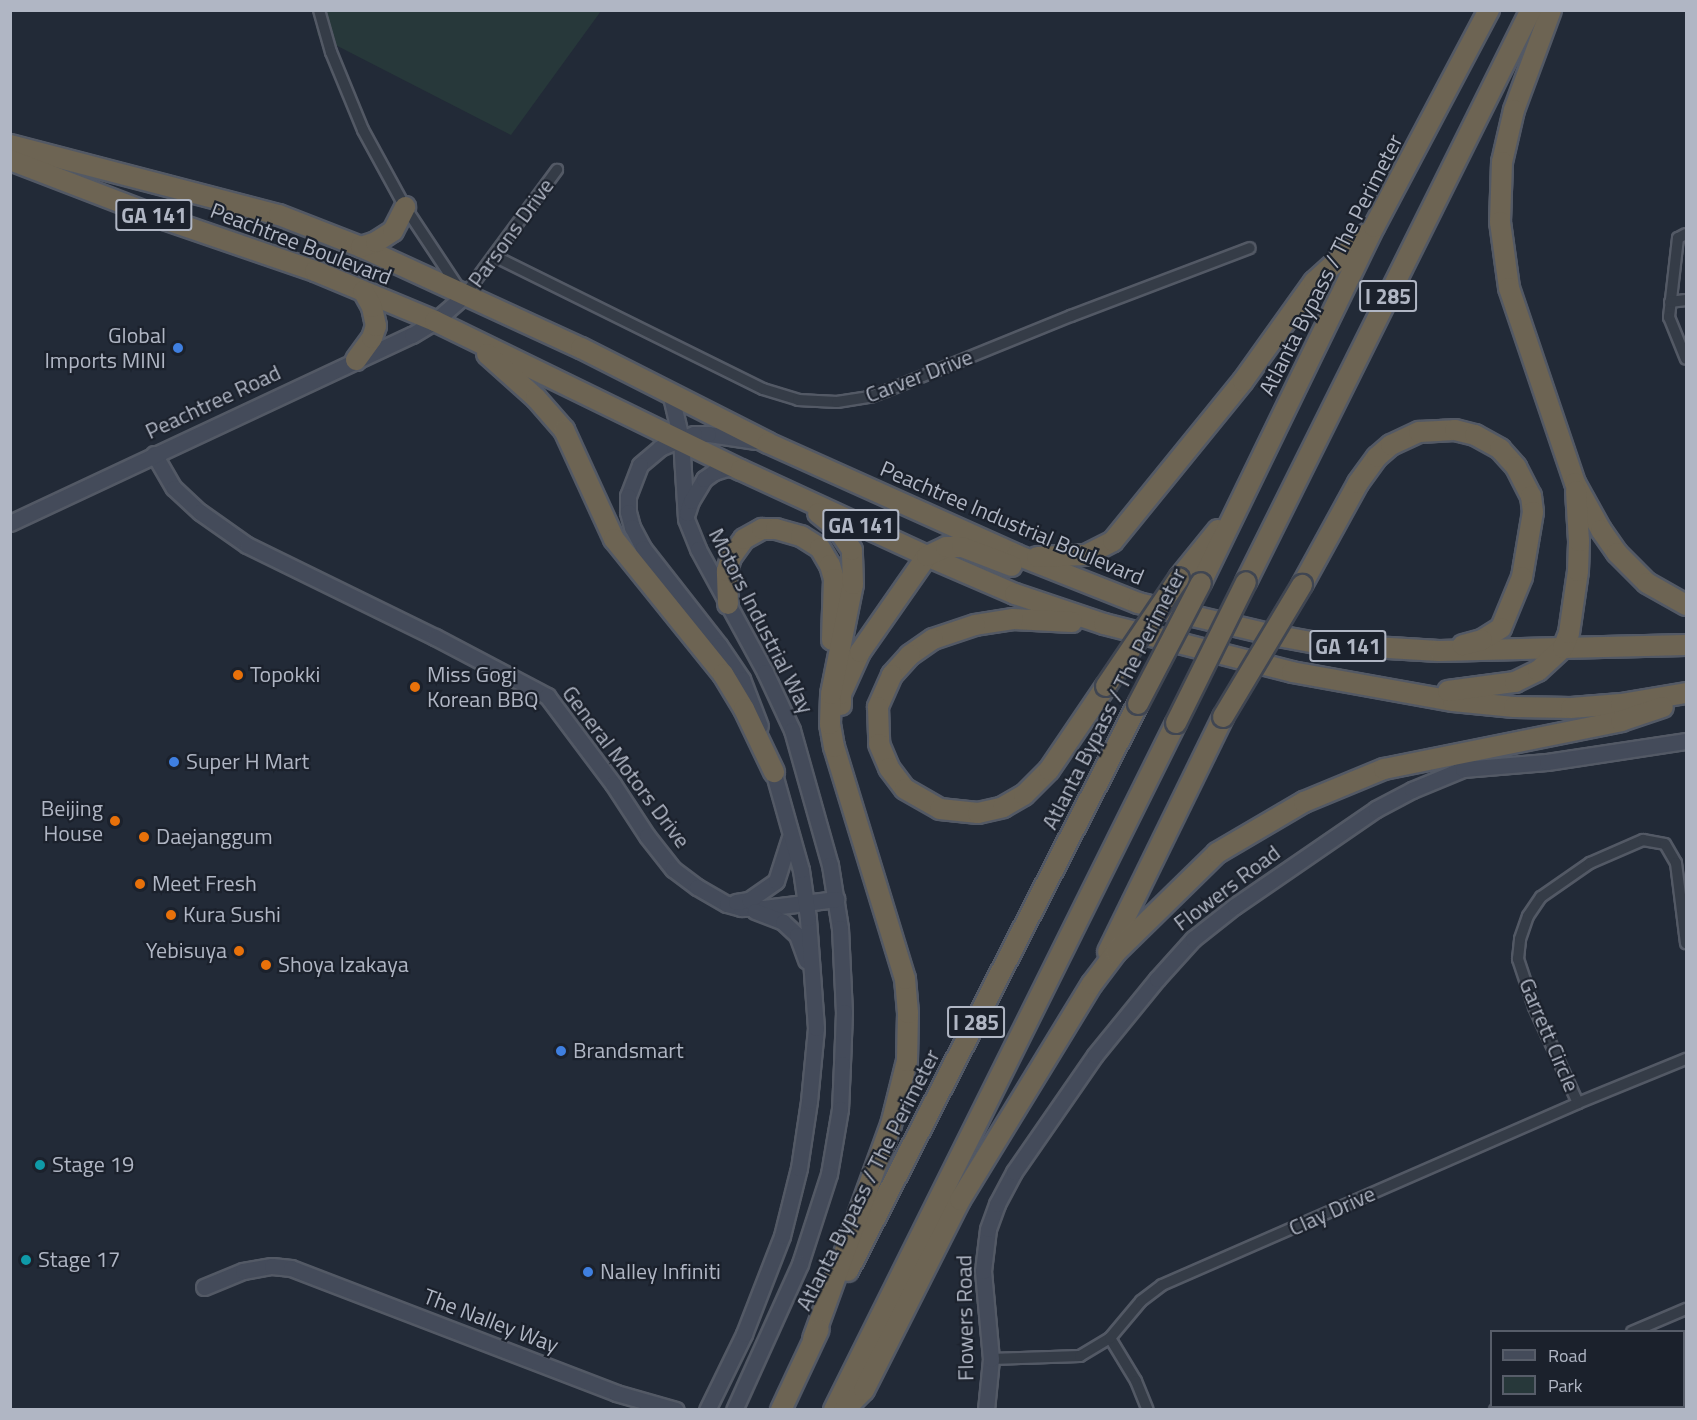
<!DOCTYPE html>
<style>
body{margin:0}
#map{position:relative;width:1697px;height:1420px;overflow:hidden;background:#222a37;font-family:"Titillium Web",sans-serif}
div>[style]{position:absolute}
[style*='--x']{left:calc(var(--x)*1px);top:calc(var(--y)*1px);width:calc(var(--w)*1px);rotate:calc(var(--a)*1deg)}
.green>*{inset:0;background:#27383a}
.roads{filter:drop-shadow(2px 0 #535965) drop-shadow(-2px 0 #535965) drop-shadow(0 2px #535965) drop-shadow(0 -2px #535965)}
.street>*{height:10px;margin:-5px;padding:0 5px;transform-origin:5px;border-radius:5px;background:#353c47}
.secondary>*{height:15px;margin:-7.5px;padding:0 7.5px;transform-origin:7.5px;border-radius:7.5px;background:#444b5a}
.highway>*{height:20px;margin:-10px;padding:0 10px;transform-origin:10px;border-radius:10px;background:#6d6453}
.bridges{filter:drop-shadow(2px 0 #404652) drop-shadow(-2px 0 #404652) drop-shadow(0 2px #404652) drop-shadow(0 -2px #404652)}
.highway-bridge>*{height:20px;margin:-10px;padding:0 10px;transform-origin:10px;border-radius:10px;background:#6d6453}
.dots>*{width:16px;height:16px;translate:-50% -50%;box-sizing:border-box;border:3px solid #1b212c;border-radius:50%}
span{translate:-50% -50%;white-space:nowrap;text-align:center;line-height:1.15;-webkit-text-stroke:4.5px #1b212c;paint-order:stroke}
.shield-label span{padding:2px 4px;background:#1b212c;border:2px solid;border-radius:4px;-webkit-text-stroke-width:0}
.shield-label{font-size:21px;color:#b0b6c4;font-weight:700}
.street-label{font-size:22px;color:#b0b6c4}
.poi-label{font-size:22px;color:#b0b6c4}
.right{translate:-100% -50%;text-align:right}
.left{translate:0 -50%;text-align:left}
.frame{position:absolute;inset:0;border:12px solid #b0b6c4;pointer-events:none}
.legend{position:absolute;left:1490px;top:1330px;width:195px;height:78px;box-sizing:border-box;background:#1b212c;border:2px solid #575d69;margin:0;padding:8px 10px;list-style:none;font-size:18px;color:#b0b6c4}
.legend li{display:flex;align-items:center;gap:12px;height:30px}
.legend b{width:30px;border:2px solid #575d69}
</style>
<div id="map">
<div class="green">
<i style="clip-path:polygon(313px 11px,601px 11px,511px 135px,318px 36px)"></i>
</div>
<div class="roads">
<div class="street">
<i style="--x:319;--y:10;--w:44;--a:74.1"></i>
<i style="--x:331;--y:52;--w:84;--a:67.7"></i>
<i style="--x:363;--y:130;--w:88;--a:61.4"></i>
<i style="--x:405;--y:207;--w:107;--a:56.5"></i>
<i style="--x:464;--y:296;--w:157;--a:-53.6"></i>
<i style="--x:1686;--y:234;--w:9;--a:153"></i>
<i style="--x:1678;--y:238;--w:80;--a:96.5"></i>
<i style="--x:1669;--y:317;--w:45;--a:68"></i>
<i style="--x:494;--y:256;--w:300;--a:26.3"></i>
<i style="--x:763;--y:389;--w:37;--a:17"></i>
<i style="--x:798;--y:400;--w:39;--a:3"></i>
<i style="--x:837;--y:402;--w:33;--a:-9"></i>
<i style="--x:870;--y:397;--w:17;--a:-21"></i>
<i style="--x:886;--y:391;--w:200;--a:-22.1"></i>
<i style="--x:1071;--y:316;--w:191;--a:-20.8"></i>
<i style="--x:1670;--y:302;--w:16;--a:-7"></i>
<i style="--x:1578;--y:1103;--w:106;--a:-114.6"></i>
<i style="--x:1534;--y:1007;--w:51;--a:-108.4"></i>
<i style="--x:1518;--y:959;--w:20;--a:-84"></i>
<i style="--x:1520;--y:939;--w:24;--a:-71"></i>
<i style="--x:1528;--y:916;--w:23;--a:-56"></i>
<i style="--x:1541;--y:897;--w:60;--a:-34.8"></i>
<i style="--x:1590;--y:863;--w:58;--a:-23.5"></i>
<i style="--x:1643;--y:840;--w:22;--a:10"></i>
<i style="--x:1665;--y:844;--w:22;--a:60"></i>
<i style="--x:1676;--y:863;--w:81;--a:82.9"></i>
<i style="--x:1632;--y:1332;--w:59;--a:-23.1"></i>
<i style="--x:1110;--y:1338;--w:50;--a:58.8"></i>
<i style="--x:1136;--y:1381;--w:31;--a:68"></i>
<i style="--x:991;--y:1359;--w:89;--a:-1.9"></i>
<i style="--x:1080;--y:1356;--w:35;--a:-31"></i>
<i style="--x:1110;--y:1338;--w:48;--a:-50"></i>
<i style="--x:1141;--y:1301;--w:26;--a:-37"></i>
<i style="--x:1162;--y:1285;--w:454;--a:-23.6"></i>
<i style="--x:1578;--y:1103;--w:117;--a:-22.2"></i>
<i style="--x:1495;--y:1410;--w:5;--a:-53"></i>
</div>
<div class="secondary">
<i style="--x:670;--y:392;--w:48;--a:76.8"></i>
<i style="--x:681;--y:439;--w:80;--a:86.4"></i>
<i style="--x:686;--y:519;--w:32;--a:68"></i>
<i style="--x:698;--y:549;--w:140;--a:61.4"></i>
<i style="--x:765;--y:672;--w:64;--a:65"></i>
<i style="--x:792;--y:730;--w:140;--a:74.3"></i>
<i style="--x:830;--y:865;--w:64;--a:81"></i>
<i style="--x:840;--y:928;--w:84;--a:87.3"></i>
<i style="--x:844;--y:1012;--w:52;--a:92.2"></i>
<i style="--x:842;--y:1064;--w:45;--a:92.5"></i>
<i style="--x:840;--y:1109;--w:66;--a:99.6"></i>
<i style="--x:829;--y:1174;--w:95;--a:107.9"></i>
<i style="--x:800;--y:1264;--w:160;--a:114.3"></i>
<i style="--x:756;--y:441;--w:49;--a:-171.7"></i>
<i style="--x:708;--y:434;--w:14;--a:180"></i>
<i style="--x:694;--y:434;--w:37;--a:158"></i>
<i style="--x:660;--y:448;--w:26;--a:140"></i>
<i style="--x:640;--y:465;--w:33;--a:111"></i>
<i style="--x:628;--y:496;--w:16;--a:90"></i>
<i style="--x:628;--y:512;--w:16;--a:75"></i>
<i style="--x:632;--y:527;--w:24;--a:62"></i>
<i style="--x:643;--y:548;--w:123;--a:51.9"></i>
<i style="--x:719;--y:645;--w:41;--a:55.9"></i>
<i style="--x:742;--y:679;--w:50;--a:69"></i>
<i style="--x:154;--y:454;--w:39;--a:60"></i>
<i style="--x:174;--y:488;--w:35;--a:43"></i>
<i style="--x:200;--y:512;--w:57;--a:35.1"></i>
<i style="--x:247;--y:545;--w:209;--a:26.1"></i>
<i style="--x:435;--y:637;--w:127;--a:27.8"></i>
<i style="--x:547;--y:696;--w:110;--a:53.1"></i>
<i style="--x:613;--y:784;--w:62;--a:56.8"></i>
<i style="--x:647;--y:836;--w:42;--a:51.8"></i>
<i style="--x:673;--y:869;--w:30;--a:37"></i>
<i style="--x:697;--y:887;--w:34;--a:30"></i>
<i style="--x:727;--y:904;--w:15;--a:16"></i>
<i style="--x:741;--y:908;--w:23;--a:0"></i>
<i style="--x:764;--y:908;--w:73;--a:-7.1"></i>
<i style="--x:687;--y:513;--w:13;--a:-72"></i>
<i style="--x:691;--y:501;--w:26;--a:-59"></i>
<i style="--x:704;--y:479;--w:12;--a:-35"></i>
<i style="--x:714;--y:472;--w:14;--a:-17"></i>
<i style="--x:727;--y:468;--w:11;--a:5"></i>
<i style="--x:10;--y:523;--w:444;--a:-25.1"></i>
<i style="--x:412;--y:335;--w:27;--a:-31"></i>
<i style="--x:435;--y:321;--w:38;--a:-41"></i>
<i style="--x:736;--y:902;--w:13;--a:-9"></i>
<i style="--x:749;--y:900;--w:33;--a:-35"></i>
<i style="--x:776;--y:881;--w:46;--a:-72.3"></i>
<i style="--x:755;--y:911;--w:30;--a:21"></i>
<i style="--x:783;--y:922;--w:19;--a:43"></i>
<i style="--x:797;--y:935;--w:27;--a:70"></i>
<i style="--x:204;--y:1287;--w:42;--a:-22.3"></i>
<i style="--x:243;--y:1271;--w:29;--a:-10"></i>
<i style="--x:272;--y:1266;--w:19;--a:6"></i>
<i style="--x:291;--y:1268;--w:348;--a:21"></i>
<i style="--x:616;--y:1393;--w:62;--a:15.8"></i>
<i style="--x:707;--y:1410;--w:85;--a:-64"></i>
<i style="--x:744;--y:1334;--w:105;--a:-68.8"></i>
<i style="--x:782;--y:1236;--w:70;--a:-76"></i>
<i style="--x:799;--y:1168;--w:68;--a:-81.5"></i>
<i style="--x:809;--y:1101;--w:73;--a:-84.5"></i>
<i style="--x:816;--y:1028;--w:110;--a:-94.2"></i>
<i style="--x:808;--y:918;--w:49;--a:-98.3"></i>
<i style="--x:801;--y:870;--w:111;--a:-105.7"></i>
<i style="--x:986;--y:1410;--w:51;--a:-84.4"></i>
<i style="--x:991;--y:1359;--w:88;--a:-95.2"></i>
<i style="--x:983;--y:1271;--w:42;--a:-83.2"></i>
<i style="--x:988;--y:1229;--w:27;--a:-70"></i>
<i style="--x:997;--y:1204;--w:36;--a:-62"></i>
<i style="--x:1014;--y:1172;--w:142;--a:-55.3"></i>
<i style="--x:1095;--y:1055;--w:98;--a:-50.8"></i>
<i style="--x:1157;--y:979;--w:54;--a:-48"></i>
<i style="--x:1193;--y:939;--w:53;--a:-38.2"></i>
<i style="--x:1235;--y:906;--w:171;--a:-34.5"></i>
<i style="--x:1376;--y:809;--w:41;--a:-27.8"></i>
<i style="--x:1412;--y:790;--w:55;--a:-22.4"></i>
<i style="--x:1463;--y:769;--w:84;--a:-4.8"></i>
<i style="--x:1547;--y:762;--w:141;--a:-8.6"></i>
</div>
<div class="highway">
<i style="--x:1551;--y:10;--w:107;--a:110.3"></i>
<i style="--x:1514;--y:110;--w:53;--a:103"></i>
<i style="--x:1502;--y:162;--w:60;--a:91.9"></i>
<i style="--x:1500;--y:222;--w:67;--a:82.2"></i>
<i style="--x:1509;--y:288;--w:206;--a:71.3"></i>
<i style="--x:1575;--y:483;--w:54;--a:61"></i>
<i style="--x:1601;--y:530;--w:28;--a:55"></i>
<i style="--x:1617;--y:553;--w:42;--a:45"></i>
<i style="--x:1647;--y:583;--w:45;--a:29.4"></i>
<i style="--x:10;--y:145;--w:278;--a:14.6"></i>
<i style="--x:279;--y:215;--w:88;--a:21.3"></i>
<i style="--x:361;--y:247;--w:242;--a:24.7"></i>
<i style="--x:581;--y:348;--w:210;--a:26.9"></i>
<i style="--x:768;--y:443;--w:273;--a:24.2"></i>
<i style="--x:1017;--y:555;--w:130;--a:21.6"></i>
<i style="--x:1138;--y:603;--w:144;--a:13.3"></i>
<i style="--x:1278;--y:636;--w:45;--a:10.3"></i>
<i style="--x:1322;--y:644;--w:117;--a:3.4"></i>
<i style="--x:1439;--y:651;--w:247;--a:-1.4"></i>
<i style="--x:10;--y:160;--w:165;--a:21"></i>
<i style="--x:164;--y:219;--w:160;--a:19"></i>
<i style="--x:315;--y:271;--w:130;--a:22.6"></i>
<i style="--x:435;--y:321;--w:340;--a:26"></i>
<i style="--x:741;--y:470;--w:205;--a:24.8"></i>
<i style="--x:927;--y:556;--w:96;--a:23.4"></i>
<i style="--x:1015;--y:594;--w:94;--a:18.6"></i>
<i style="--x:1104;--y:624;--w:194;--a:14.3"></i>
<i style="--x:1292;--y:672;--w:164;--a:10.2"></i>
<i style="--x:1453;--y:701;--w:61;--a:5.6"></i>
<i style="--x:1514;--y:707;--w:57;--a:1"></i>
<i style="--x:1571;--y:708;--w:50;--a:-4.6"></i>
<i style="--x:1621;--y:704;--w:66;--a:-9.6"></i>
<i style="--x:361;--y:247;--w:16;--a:-18"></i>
<i style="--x:376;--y:242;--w:20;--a:-33"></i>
<i style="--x:393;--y:231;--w:27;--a:-63"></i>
<i style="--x:487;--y:354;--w:66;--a:41.9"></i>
<i style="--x:536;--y:398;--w:43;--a:48.8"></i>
<i style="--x:564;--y:430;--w:120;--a:65.4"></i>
<i style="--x:614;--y:539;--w:174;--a:51.1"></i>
<i style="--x:723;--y:674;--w:41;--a:59"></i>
<i style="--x:744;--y:709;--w:70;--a:64.5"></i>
<i style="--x:356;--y:360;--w:27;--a:-54"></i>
<i style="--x:372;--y:338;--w:13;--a:-72"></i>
<i style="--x:376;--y:326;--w:19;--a:-102"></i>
<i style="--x:372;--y:307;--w:18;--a:-119"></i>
<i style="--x:1037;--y:557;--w:49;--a:-2.3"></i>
<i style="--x:1086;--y:555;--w:30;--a:-27"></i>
<i style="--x:1113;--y:541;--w:206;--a:-50.9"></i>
<i style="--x:1243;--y:381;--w:122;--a:-54.4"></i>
<i style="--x:1314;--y:282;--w:73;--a:-42.2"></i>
<i style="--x:1179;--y:578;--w:62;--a:-50.9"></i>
<i style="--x:1246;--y:582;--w:639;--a:-63.52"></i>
<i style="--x:1201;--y:583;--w:396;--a:-64.1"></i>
<i style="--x:1374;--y:227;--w:246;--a:-62.1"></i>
<i style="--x:1302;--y:585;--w:116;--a:-61.2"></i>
<i style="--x:1358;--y:483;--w:32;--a:-54"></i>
<i style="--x:1377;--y:457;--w:18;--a:-41"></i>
<i style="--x:1391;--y:445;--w:31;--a:-25"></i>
<i style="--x:1419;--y:432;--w:36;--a:-3"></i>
<i style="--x:1455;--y:430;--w:21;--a:14"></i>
<i style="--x:1475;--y:435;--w:29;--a:29"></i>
<i style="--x:1500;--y:449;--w:24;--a:48"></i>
<i style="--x:1516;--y:467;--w:33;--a:63"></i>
<i style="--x:1531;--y:496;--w:16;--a:83"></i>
<i style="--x:1533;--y:512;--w:66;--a:99.6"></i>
<i style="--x:1522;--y:577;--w:55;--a:112.4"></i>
<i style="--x:1501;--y:628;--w:22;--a:148"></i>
<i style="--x:1482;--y:640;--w:20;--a:165"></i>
<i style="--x:728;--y:604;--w:33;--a:-92"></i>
<i style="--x:727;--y:571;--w:15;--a:-74"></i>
<i style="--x:731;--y:557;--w:22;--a:-54"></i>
<i style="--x:744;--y:539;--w:21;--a:-29"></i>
<i style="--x:762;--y:529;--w:14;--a:0"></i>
<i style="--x:776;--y:529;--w:26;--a:16"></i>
<i style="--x:801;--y:536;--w:22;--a:32"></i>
<i style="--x:820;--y:548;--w:20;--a:60"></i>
<i style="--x:830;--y:565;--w:15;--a:74"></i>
<i style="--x:834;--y:579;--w:61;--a:91.9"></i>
<i style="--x:1072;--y:622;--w:59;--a:-177.1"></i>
<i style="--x:1013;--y:619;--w:38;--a:171"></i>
<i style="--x:975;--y:625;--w:44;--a:161.6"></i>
<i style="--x:933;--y:639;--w:28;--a:145"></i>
<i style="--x:910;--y:655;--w:27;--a:132"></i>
<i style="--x:892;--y:675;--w:35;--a:114"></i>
<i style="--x:878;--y:707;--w:37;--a:88"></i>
<i style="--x:879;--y:744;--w:26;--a:67"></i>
<i style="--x:889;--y:768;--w:26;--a:53"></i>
<i style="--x:905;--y:789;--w:40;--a:29.7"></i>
<i style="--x:940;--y:809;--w:38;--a:6"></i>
<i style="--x:978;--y:813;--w:26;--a:-13"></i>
<i style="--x:1003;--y:807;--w:24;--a:-30"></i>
<i style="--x:1024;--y:795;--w:35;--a:-45"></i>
<i style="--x:1049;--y:770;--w:102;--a:-55.8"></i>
<i style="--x:1448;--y:691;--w:68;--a:-7.7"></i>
<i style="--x:1515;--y:682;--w:25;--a:-26"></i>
<i style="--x:1538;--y:671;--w:34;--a:-43"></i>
<i style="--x:1563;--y:648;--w:16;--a:-68"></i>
<i style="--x:1569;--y:633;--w:63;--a:-81.7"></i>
<i style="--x:1578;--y:571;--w:30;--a:-88"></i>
<i style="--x:1579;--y:541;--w:50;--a:-93.4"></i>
<i style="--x:841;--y:705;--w:11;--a:-90"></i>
<i style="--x:841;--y:694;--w:46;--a:-65.7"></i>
<i style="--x:860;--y:652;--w:117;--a:-55.1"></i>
<i style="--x:927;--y:556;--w:21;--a:-25"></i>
<i style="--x:946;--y:547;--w:16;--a:0"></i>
<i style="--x:962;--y:547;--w:53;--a:20.8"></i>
<i style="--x:1108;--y:952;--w:262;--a:-63.9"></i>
<i style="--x:848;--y:1271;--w:637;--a:-62.91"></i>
<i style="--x:813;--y:1339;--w:228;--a:-70"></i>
<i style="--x:891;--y:1125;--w:66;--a:-76"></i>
<i style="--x:907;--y:1061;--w:48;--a:-88.8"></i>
<i style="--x:908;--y:1013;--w:34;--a:-95"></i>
<i style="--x:905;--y:979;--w:243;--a:-107"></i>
<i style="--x:834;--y:747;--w:23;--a:-100"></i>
<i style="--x:830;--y:724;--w:30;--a:-88"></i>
<i style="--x:831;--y:694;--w:112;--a:-78.7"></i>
<i style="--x:853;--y:584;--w:34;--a:-92"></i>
<i style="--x:852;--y:550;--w:27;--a:-124"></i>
<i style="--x:837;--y:528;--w:24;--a:-142"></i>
<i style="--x:781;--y:1410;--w:89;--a:-64.9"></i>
<i style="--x:834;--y:1410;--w:767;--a:-63.54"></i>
<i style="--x:844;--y:1410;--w:28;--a:-45"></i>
<i style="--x:864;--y:1390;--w:213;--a:-63.2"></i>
<i style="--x:960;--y:1200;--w:253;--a:-58.6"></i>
<i style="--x:1092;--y:984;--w:40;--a:-53"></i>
<i style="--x:1116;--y:952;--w:141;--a:-44.4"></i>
<i style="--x:1217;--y:853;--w:101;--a:-30.4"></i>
<i style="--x:1304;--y:802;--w:87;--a:-22.4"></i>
<i style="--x:1384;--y:769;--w:242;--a:-11.4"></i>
<i style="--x:1621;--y:721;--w:44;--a:-18.4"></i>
</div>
</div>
<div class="bridges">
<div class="highway-bridge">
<i style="--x:1106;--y:686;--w:130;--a:-55.9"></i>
<i style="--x:1138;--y:704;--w:136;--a:-62.5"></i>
<i style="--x:1223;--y:717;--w:154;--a:-59.1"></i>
<i style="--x:1176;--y:723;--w:157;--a:-63.6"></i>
</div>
</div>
<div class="dots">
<i style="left:178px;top:348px;background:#3f7fe0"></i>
<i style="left:238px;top:675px;background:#e8710a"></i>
<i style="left:415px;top:687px;background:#e8710a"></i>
<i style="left:174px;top:762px;background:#3f7fe0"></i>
<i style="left:115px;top:821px;background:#e8710a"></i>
<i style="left:144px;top:837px;background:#e8710a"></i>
<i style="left:140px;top:884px;background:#e8710a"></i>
<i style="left:171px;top:915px;background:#e8710a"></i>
<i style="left:239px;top:951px;background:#e8710a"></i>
<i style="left:266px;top:965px;background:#e8710a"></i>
<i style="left:561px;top:1051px;background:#3f7fe0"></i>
<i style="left:40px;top:1165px;background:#0f9aa8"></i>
<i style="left:26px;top:1260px;background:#0f9aa8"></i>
<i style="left:588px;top:1272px;background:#3f7fe0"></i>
</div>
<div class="shield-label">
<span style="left:154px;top:215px">GA 141</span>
<span style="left:1388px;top:296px">I 285</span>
<span style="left:861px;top:525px">GA 141</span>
<span style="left:1348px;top:646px">GA 141</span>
<span style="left:976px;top:1022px">I 285</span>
</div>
<div class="street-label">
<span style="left:511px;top:233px;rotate:-54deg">Parsons Drive</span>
<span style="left:301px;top:244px;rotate:21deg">Peachtree Boulevard</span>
<span style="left:1331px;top:265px;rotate:-63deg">Atlanta Bypass / The Perimeter</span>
<span style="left:919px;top:376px;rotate:-21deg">Carver Drive</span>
<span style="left:213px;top:402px;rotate:-25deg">Peachtree Road</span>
<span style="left:1012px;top:523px;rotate:23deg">Peachtree Industrial Boulevard</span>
<span style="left:761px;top:621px;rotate:63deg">Motors Industrial Way</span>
<span style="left:1114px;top:699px;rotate:-63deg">Atlanta Bypass / The Perimeter</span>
<span style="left:626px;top:767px;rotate:53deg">General Motors Drive</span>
<span style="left:1227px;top:888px;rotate:-37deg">Flowers Road</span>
<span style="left:1549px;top:1035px;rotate:67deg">Garrett Circle</span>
<span style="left:868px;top:1180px;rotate:-63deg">Atlanta Bypass / The Perimeter</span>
<span style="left:1332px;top:1211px;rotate:-24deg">Clay Drive</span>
<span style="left:965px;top:1318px;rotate:-91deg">Flowers Road</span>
<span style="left:491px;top:1321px;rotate:21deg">The Nalley Way</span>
</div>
<div class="poi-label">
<span class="right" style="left:166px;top:348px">Global<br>Imports MINI</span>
<span class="left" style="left:427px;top:687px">Miss Gogi<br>Korean BBQ</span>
<span class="left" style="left:250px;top:675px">Topokki</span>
<span class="left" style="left:186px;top:762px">Super H Mart</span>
<span class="right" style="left:103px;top:821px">Beijing<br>House</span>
<span class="left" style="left:156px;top:837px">Daejanggum</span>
<span class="left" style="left:152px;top:884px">Meet Fresh</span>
<span class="left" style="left:183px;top:915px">Kura Sushi</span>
<span class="right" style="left:227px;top:951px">Yebisuya</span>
<span class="left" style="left:278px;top:965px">Shoya Izakaya</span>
<span class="left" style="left:573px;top:1051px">Brandsmart</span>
<span class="left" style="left:52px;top:1165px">Stage 19</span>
<span class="left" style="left:38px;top:1260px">Stage 17</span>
<span class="left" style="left:600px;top:1272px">Nalley Infiniti</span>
</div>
<div class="frame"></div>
<ul class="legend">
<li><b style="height:8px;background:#444b5a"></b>Road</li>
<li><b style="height:16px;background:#27383a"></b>Park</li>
</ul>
</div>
